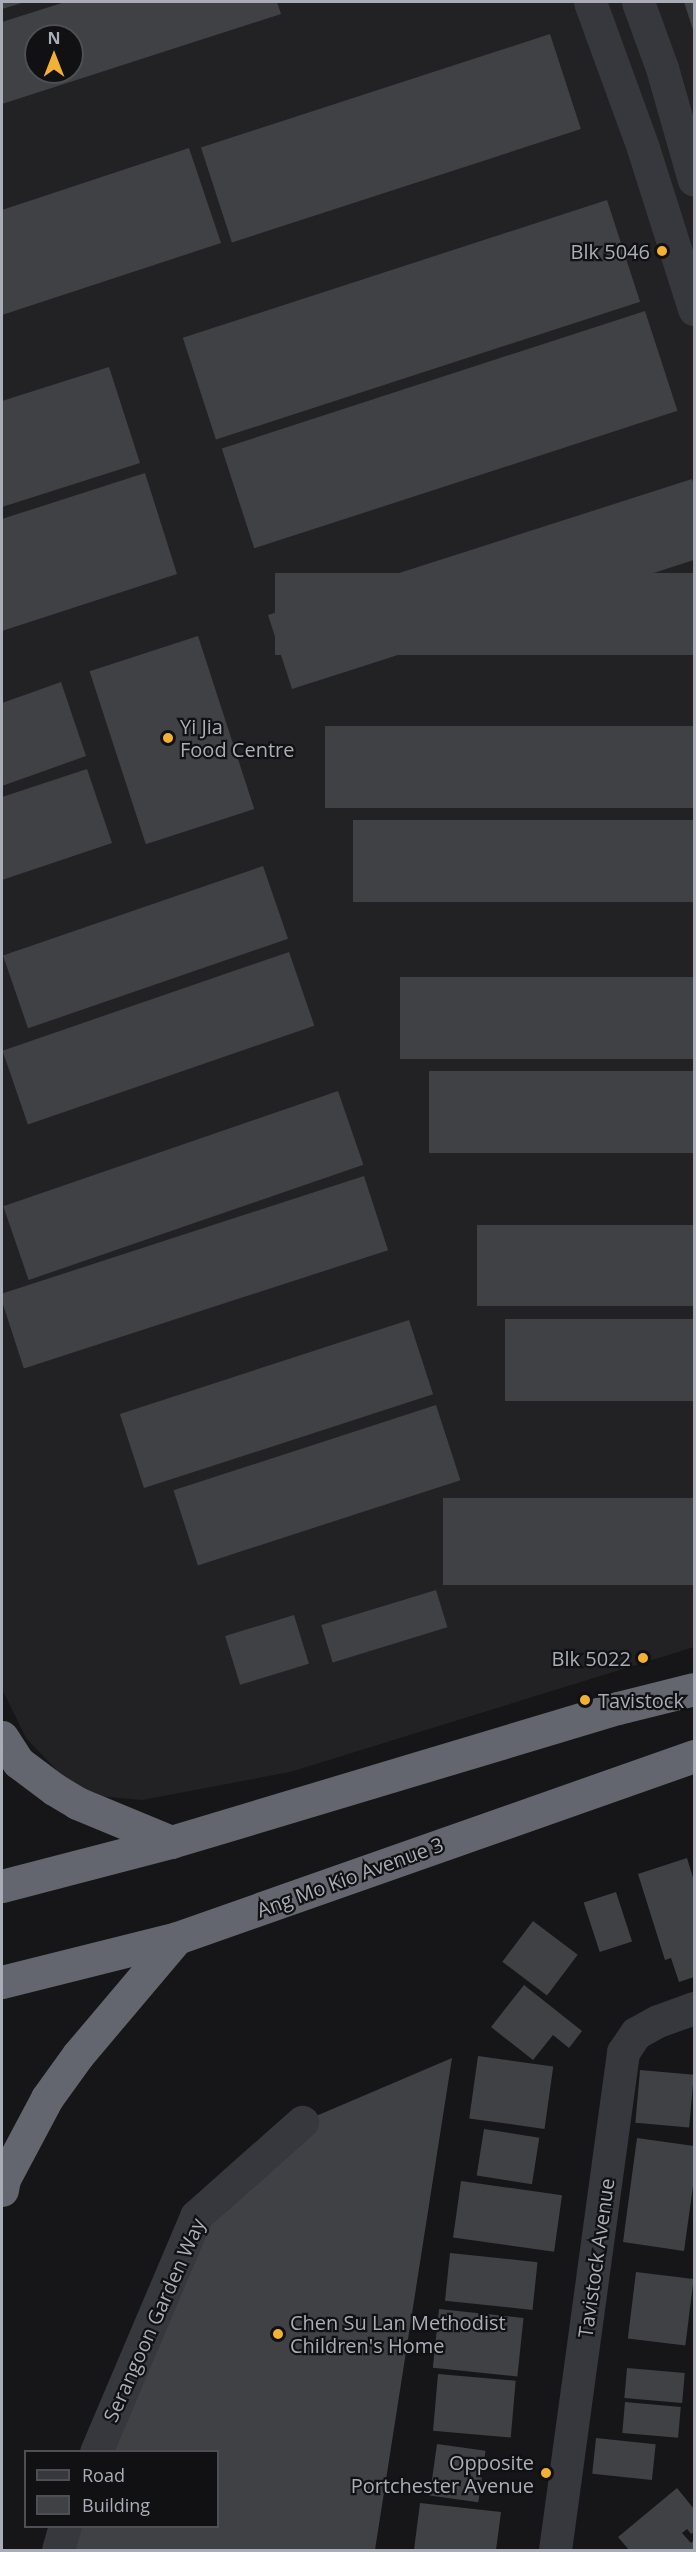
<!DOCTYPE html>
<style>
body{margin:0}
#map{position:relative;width:696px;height:2552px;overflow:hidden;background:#161618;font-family:"Open Sans",sans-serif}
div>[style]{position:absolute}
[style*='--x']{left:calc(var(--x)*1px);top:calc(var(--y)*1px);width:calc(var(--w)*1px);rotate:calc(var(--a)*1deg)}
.built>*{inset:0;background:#222225}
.building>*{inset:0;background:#404145;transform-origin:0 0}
.minor>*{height:33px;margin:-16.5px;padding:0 16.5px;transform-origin:16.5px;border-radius:16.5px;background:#37383d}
.highway>*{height:33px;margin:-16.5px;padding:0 16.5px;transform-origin:16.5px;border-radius:16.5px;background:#63666e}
.dots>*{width:16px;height:16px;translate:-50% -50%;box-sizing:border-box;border:3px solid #111113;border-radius:50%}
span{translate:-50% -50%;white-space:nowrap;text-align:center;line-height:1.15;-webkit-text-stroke:4.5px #111113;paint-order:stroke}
.poi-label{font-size:20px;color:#a8adb8}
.right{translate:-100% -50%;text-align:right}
.left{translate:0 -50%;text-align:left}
.street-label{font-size:20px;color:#a8adb8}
.frame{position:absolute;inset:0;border:3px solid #a8adb8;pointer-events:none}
.legend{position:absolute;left:24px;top:2450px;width:195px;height:78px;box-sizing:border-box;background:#111113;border:2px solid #4d4f55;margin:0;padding:8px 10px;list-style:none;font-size:18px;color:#a8adb8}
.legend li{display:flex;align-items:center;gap:12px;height:30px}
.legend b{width:30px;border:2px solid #4d4f55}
.north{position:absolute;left:24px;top:24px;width:60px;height:60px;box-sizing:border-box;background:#111113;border:2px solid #4d4f55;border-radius:50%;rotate:0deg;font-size:16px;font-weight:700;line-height:24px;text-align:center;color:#a8adb8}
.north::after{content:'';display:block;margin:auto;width:21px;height:27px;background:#f2b134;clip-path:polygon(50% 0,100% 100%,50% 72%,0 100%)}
</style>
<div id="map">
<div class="built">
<i style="clip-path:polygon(evenodd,2px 2px,694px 2px,694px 1647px,290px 1772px,142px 1800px,86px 1795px,65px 1779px,26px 1738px,2px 1689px,2px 2px,36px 36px,72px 36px,72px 72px,36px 72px,36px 36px)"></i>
</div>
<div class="building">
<i style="clip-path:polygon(2px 2px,25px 2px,2px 9px)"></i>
<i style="clip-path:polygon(evenodd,65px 2px,277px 2px,281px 14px,2px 104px,2px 22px,65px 2px,36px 36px,72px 36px,72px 72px,36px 72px,36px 36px)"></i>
<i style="clip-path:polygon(684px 2px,694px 2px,694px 33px)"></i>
<i style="left:550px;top:34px;width:100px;height:367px;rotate:72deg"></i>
<i style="clip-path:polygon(189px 148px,221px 243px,2px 315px,2px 210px)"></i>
<i style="left:607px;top:200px;width:107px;height:446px;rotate:72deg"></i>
<i style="left:645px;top:311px;width:105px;height:445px;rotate:72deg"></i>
<i style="clip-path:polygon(109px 367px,140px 463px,2px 507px,2px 401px)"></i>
<i style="clip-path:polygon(145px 473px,177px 574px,2px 631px,2px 519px)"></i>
<i style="clip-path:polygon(692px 479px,694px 486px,694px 560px,292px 689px,268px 615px)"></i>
<i style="left:694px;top:573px;width:82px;height:419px;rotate:90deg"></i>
<i style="left:198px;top:636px;width:182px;height:114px;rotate:72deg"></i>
<i style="clip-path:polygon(61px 682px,86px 756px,2px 786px,2px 703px)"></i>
<i style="left:694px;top:726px;width:82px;height:369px;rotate:90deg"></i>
<i style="clip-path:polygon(87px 769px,112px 843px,2px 880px,2px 797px)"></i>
<i style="left:694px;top:820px;width:82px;height:341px;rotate:90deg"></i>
<i style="left:263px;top:866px;width:77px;height:275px;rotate:71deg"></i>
<i style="left:289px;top:952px;width:78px;height:303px;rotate:71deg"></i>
<i style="left:694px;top:977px;width:82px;height:294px;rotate:90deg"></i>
<i style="left:694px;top:1071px;width:82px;height:265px;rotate:90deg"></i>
<i style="left:338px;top:1091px;width:78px;height:354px;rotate:71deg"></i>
<i style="left:364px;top:1176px;width:78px;height:383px;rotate:72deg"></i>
<i style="left:694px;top:1225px;width:81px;height:217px;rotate:90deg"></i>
<i style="left:694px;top:1319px;width:82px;height:189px;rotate:90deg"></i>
<i style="left:409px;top:1320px;width:78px;height:304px;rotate:72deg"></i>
<i style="left:436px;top:1405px;width:79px;height:276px;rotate:72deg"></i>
<i style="left:694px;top:1498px;width:87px;height:251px;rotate:90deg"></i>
<i style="left:436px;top:1590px;width:39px;height:120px;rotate:73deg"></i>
<i style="left:294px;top:1615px;width:51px;height:72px;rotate:73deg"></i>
<i style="clip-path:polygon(687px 1858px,694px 1881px,694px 1977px,679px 1982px,671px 1958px,665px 1960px,638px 1874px)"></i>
<i style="left:616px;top:1892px;width:52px;height:34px;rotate:72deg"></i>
<i style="left:533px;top:1921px;width:56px;height:51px;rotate:37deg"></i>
<i style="clip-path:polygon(524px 1985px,582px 2031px,569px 2048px,553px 2035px,533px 2060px,491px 2027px)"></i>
<i style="left:478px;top:2056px;width:76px;height:63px;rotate:8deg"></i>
<i style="clip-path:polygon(452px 2058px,375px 2550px,58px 2550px,65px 2526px,218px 2526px,218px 2452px,96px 2452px,196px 2216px,302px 2122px)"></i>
<i style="left:640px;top:2070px;width:54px;height:53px;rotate:5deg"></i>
<i style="left:484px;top:2129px;width:56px;height:47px;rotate:9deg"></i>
<i style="clip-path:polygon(637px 2138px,694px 2146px,694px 2179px,684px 2251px,623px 2242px)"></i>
<i style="left:461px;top:2181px;width:102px;height:57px;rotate:8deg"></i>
<i style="left:450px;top:2253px;width:88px;height:48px;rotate:6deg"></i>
<i style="left:636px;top:2272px;width:58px;height:67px;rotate:7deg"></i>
<i style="left:439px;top:2309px;width:85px;height:59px;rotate:6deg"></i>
<i style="left:627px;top:2368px;width:58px;height:30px;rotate:5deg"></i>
<i style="left:438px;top:2374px;width:78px;height:57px;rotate:5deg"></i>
<i style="left:625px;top:2402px;width:56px;height:31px;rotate:5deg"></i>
<i style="left:596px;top:2438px;width:60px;height:36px;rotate:6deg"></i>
<i style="left:437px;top:2444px;width:49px;height:52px;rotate:8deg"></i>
<i style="clip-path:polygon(677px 2488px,694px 2509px,694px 2532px,691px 2534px,687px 2529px,682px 2533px,691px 2543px,694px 2540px,694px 2550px,629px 2550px,618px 2537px)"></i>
<i style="clip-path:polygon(420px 2503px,501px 2512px,496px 2550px,414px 2550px)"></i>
</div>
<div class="minor">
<i style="--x:590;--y:2;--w:155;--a:70"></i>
<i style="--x:643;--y:148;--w:169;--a:72.4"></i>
<i style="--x:638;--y:2;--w:70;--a:70"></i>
<i style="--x:662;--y:68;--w:116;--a:74.1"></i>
<i style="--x:96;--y:2452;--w:256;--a:-67"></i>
<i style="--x:196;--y:2216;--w:142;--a:-41.6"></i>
<i style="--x:58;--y:2550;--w:25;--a:-74"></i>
<i style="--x:555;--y:2550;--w:503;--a:-82.22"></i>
<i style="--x:623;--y:2052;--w:23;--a:-56"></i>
<i style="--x:636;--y:2033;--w:25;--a:-29"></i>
<i style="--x:658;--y:2021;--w:38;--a:-20"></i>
</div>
<div class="highway">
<i style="--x:2;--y:1737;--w:30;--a:57"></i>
<i style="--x:18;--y:1762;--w:45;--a:36.9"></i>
<i style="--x:54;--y:1789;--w:27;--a:31"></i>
<i style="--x:77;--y:1803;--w:102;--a:22.5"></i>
<i style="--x:2;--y:1886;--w:175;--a:-14.6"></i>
<i style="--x:171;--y:1842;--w:467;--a:-16.7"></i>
<i style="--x:618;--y:1708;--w:78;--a:-14"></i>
<i style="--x:2;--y:1982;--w:180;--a:-14.1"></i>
<i style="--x:177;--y:1938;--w:548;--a:-19.39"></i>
<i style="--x:2;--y:2190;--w:11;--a:-80"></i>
<i style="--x:4;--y:2179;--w:92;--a:-62"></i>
<i style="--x:47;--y:2098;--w:53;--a:-54.2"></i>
<i style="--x:78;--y:2055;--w:153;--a:-49.8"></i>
</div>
<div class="dots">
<i style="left:662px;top:251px;background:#f2b134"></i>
<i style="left:168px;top:738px;background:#f2b134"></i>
<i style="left:643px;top:1658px;background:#f2b134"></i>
<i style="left:585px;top:1700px;background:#f2b134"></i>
<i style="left:278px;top:2334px;background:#f2b134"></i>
<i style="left:546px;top:2473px;background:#f2b134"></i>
</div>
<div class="poi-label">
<span class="right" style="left:650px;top:251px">Blk 5046</span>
<span class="left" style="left:180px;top:738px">Yi Jia<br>Food Centre</span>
<span class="right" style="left:631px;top:1658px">Blk 5022</span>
<span class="left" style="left:598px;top:1700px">Tavistock</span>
<span class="left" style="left:290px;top:2334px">Chen Su Lan Methodist<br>Children's Home</span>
<span class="right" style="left:534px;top:2474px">Opposite<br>Portchester Avenue</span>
</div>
<div class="street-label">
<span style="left:350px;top:1877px;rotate:-20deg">Ang Mo Kio Avenue 3</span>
<span style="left:596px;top:2258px;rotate:-82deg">Tavistock Avenue</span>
<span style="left:154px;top:2320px;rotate:-66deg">Serangoon Garden Way</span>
</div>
<div class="frame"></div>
<ul class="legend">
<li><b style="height:8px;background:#37383d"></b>Road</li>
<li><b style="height:16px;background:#404145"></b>Building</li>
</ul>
<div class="north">N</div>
</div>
